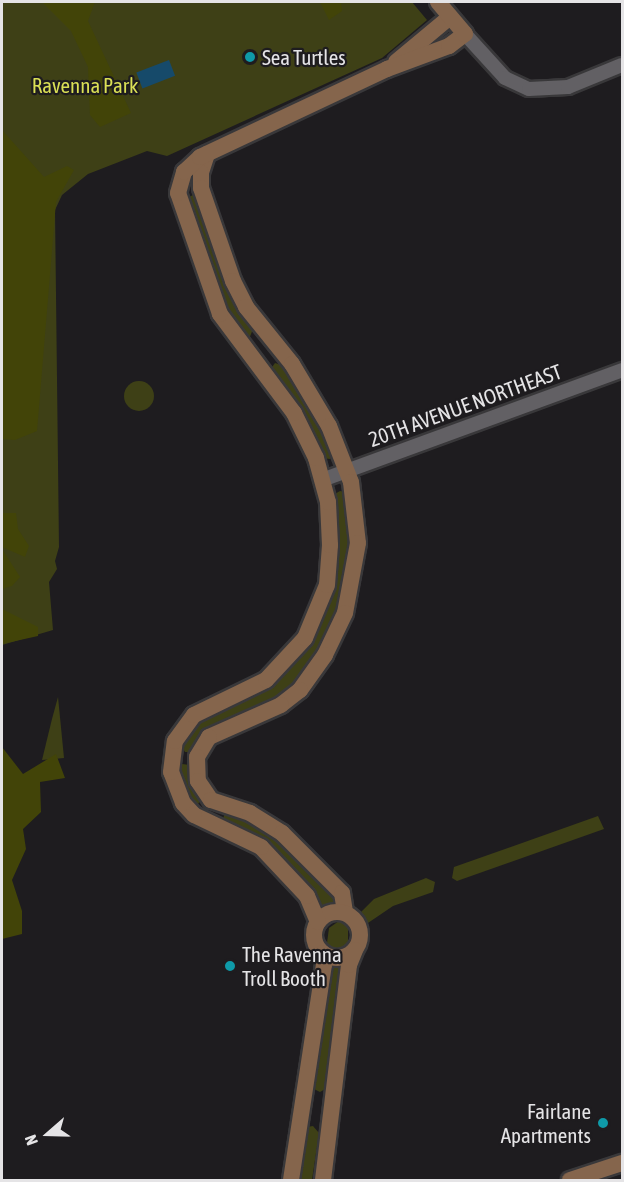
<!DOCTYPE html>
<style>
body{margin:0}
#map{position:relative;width:624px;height:1182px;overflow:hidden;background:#1e1c1f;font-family:"Asap Condensed",sans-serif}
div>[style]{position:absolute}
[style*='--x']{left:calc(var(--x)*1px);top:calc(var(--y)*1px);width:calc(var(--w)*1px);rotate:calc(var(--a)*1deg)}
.green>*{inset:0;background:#3e4016}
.round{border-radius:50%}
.forest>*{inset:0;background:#424408}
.water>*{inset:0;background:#164a6a;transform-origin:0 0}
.roads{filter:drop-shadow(2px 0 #39383a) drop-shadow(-2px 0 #39383a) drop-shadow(0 2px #39383a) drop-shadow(0 -2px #39383a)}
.tertiary>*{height:14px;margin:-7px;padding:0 7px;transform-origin:7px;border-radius:7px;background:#626064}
.secondary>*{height:16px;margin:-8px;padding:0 8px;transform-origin:8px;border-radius:8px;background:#85654c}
.secondary>.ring{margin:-8px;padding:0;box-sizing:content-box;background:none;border:16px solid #85654c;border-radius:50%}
.dots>*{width:16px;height:16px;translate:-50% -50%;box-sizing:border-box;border:3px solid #1e1c1f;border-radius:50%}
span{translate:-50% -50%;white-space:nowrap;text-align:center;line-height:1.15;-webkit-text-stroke:4.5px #1e1c1f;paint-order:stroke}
.poi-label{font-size:21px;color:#e5e4e6}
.left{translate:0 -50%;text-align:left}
.right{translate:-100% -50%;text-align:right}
.park-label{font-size:21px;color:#dadf55}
.street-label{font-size:21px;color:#e5e4e6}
.frame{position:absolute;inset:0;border:3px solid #e5e4e6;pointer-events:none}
.north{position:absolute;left:18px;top:1104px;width:60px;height:60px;-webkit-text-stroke:4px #1e1c1f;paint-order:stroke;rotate:250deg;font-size:16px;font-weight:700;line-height:24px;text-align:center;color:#e5e4e6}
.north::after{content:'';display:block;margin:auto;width:21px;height:27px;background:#e5e4e6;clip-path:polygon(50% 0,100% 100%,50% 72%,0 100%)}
</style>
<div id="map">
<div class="green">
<i style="clip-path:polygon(2px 2px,412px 2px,427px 20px,382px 58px,167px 156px,147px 151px,88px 174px,62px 195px,55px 210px,59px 547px,55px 561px,57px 569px,49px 582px,53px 630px,2px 645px)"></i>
<i style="clip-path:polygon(193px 195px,253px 329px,249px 339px,233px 327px,187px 198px)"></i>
<i style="clip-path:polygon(275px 363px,281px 365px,316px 413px,334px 455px,330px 459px,322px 458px,270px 370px)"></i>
<i class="round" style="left:124px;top:381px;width:30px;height:30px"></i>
<i style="clip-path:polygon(340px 491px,345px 492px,352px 523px,343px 603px,311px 667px,285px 694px,192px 752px,185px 752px,181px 745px,193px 724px,276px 680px,309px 644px,320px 622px,333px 495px)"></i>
<i style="clip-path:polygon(58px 697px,64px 758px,42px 760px,52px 719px)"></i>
<i style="clip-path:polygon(182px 764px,190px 765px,202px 799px,198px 804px,194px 804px,184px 791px,179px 768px)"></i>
<i style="clip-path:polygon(229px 813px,270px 830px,333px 893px,336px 907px,324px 915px,223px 822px,224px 815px)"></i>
<i style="clip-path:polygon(598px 816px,604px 829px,457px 881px,452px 878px,454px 867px)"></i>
<i style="clip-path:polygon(426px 878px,435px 882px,433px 892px,393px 906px,365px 925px,361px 912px,374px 899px)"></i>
<i style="clip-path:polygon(339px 921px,348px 926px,348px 941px,344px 951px,336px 953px,327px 943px,329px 928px)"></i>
<i style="clip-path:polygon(329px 964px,344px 967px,327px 1088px,320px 1092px,312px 1088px)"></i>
<i style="clip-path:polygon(313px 1126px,319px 1133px,312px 1180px,297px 1180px,307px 1127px)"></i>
</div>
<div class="forest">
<i style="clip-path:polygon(42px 2px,95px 2px,88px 21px,131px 113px,100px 127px,90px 115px,88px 67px,71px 31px)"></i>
<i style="clip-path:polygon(320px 2px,341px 2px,342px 11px,329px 20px)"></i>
<i style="clip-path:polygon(2px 130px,44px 177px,67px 166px,74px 170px,56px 202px,37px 431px,15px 440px,2px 439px)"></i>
<i style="clip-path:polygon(2px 513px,16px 513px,18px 529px,29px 546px,25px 557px,2px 547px)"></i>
<i style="clip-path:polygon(2px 549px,20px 577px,12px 586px,2px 589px)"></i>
<i style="clip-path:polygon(2px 609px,38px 627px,38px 636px,2px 644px)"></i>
<i style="clip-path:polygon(2px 747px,23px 774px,56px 754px,65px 778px,40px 782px,41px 812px,23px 829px,26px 849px,12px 880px,22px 911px,22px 934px,2px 939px)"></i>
</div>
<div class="water">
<i style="left:169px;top:60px;width:17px;height:35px;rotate:69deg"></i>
</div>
<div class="roads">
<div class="tertiary">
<i style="--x:465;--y:34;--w:59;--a:47.7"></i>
<i style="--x:505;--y:78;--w:26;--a:25"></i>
<i style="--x:529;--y:89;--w:39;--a:-3"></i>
<i style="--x:568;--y:87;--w:58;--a:-22.2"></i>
<i style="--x:322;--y:480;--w:320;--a:-20.1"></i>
</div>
<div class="secondary">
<i style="--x:396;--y:62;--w:70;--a:-39.8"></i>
<i style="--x:207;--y:154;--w:20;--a:108"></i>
<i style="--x:201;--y:173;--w:15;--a:90"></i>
<i style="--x:201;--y:188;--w:98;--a:71"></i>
<i style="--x:233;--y:281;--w:29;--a:63"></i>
<i style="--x:246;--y:307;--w:73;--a:51.1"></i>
<i style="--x:292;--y:364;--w:72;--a:59.2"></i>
<i style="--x:329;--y:426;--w:60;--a:68.6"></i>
<i style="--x:351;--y:482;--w:61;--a:83.5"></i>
<i style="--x:358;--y:543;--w:71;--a:100.5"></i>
<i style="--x:345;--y:613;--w:47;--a:115.5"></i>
<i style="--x:325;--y:655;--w:43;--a:125.5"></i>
<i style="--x:300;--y:690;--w:24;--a:142"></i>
<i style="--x:281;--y:705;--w:79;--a:156"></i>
<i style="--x:209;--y:737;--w:23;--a:121"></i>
<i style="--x:197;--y:757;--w:24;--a:88"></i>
<i style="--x:198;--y:781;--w:23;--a:56"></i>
<i style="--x:211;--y:800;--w:41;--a:18.4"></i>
<i style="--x:250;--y:813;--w:38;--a:32"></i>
<i style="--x:282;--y:833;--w:85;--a:45"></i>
<i style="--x:342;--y:893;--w:20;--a:81"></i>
<i class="ring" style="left:314px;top:912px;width:30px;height:30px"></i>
<i style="--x:318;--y:922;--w:28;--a:-113"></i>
<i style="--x:307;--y:896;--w:67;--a:-133.2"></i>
<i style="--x:261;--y:847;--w:74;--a:-154.5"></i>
<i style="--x:194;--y:815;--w:16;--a:-133"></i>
<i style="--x:183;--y:803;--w:33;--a:-111"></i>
<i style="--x:171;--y:772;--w:31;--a:-83"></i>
<i style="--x:175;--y:741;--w:32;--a:-54"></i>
<i style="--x:194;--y:715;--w:80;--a:-25.9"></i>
<i style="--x:266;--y:680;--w:57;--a:-47.1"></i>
<i style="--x:305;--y:638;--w:57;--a:-67.5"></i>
<i style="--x:327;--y:585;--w:40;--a:-85.7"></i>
<i style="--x:330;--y:545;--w:43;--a:-92.7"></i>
<i style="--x:328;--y:502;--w:46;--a:-105.3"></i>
<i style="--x:316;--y:458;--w:50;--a:-116.1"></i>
<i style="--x:294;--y:413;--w:124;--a:-126.8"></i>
<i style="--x:220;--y:314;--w:128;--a:-109.1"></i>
<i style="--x:178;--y:193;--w:22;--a:-74"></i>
<i style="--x:184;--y:172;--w:22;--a:-43"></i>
<i style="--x:200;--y:157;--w:207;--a:-25.2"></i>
<i style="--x:387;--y:69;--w:66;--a:-20.4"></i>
<i style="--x:449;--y:46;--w:20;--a:-37"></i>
<i style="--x:465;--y:34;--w:42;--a:-130.2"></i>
<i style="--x:291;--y:1180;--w:218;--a:-81.3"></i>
<i style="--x:324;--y:965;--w:12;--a:-95"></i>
<i style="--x:323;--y:1180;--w:217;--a:-83.1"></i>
<i style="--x:349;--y:965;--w:16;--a:-68"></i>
<i style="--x:570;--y:1180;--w:55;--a:-18.1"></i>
</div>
</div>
<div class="dots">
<i style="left:250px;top:57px;background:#0f9aa8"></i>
<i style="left:230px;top:966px;background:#0f9aa8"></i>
<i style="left:603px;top:1123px;background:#0f9aa8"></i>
</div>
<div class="poi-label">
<span class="left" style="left:262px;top:57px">Sea Turtles</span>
<span class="left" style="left:242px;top:966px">The Ravenna<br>Troll Booth</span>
<span class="right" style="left:591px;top:1123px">Fairlane<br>Apartments</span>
</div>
<div class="park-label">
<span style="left:85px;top:85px">Ravenna Park</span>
</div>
<div class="street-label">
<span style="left:465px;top:405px;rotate:-20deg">20TH AVENUE NORTHEAST</span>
</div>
<div class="frame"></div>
<div class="north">N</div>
</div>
